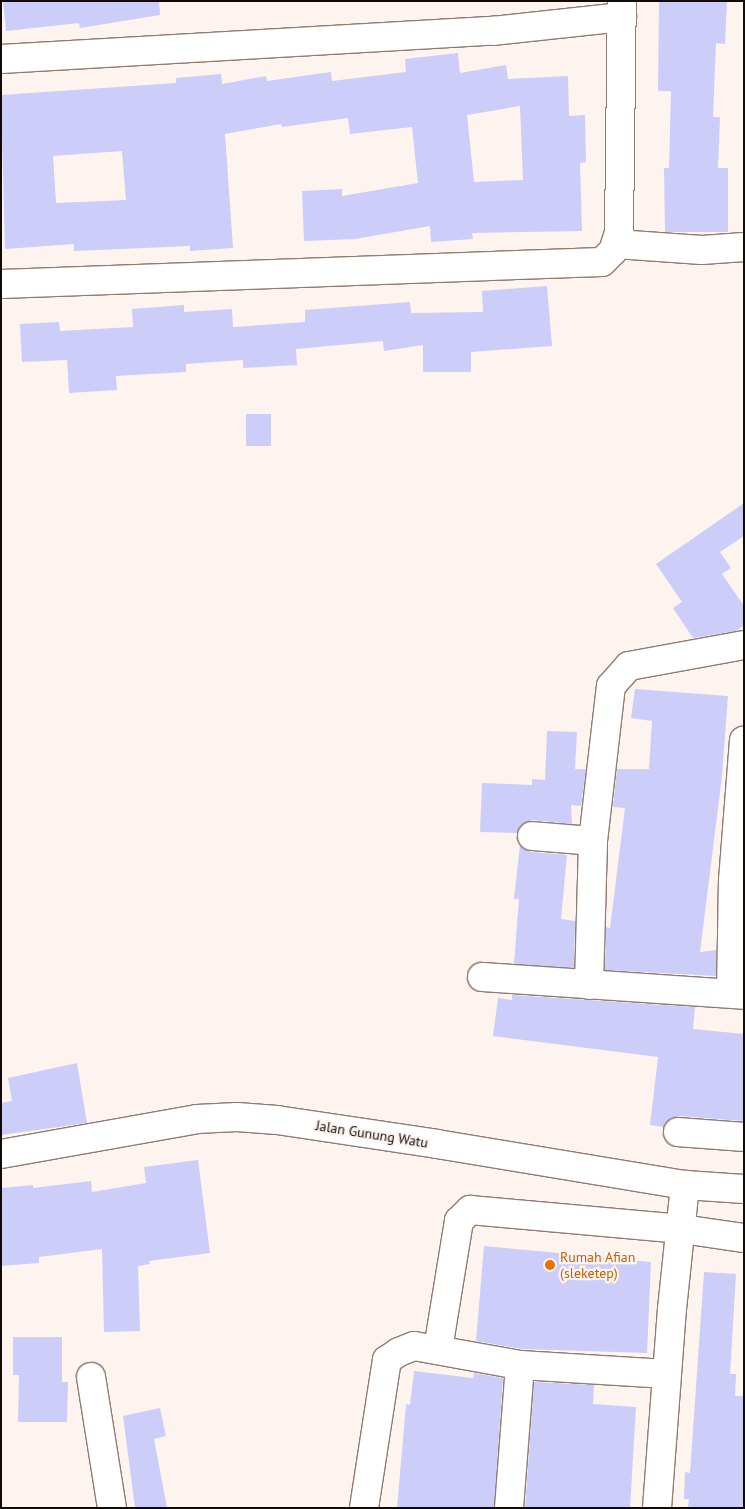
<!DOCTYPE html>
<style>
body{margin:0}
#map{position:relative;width:745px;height:1509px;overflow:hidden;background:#fdf4ef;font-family:"PT Sans",sans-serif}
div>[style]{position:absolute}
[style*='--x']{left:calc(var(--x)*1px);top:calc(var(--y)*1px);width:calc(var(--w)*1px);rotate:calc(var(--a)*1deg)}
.building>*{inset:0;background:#cccdf9;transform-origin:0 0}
.roads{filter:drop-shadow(1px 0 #8f7c71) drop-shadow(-1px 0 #8f7c71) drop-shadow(0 1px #8f7c71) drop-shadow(0 -1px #8f7c71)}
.minor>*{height:28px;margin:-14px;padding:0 14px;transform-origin:14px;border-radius:14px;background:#fff}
.dots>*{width:14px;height:14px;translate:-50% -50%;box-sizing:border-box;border:2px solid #fdf4ef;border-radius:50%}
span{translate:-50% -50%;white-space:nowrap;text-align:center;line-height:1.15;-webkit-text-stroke:4.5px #fdf4ef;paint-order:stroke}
.street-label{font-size:14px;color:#110a07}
.food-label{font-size:14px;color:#c56008}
.left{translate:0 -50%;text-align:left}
.frame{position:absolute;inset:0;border:2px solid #110a07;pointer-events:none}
</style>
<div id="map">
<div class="building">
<i style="clip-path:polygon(3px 1px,159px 1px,160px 15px,80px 28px,79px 23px,6px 31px)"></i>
<i style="clip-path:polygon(659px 1px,727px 1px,725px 44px,716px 43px,713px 117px,720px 117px,718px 168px,728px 168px,728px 232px,665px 232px,664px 168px,669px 168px,671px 91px,658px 91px)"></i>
<i style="clip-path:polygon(evenodd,458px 53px,460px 73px,506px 65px,508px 79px,568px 76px,569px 116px,585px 115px,586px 162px,580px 163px,582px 231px,472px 233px,473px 239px,431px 242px,430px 226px,355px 239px,304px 241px,302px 191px,342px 189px,342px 196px,418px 183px,412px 127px,350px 134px,348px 118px,282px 127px,281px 124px,225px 134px,233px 248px,190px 251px,190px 246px,74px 251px,74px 244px,5px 249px,1px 95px,176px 83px,176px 78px,221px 74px,222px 84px,266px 76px,267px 81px,331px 72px,332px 81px,406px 72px,405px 59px,458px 53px,520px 106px,523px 180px,474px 182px,467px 115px,520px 106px,458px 53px,122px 151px,126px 200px,56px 203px,53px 156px,122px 151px)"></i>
<i style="clip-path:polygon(547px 286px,552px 346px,471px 352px,471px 372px,423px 372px,423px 345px,384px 351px,383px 341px,296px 349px,297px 365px,243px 368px,243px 360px,186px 364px,186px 372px,116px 376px,117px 390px,69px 393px,67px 360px,22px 362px,20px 324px,59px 322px,60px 331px,133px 327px,132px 309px,184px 305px,184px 312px,232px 309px,233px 327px,305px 322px,305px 310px,410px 302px,411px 313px,483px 312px,482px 291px)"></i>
<i style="left:246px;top:414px;width:25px;height:32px"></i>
<i style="clip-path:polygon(744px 503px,744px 536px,720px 552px,731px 568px,722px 574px,744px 606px,744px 625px,736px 631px,693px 638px,673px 608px,682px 602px,656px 564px)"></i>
<i style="clip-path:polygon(635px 689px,728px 696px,722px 776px,700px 952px,716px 950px,716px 976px,605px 970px,606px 927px,610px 928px,625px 808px,613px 807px,617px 769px,649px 769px,652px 721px,631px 718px)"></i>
<i style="clip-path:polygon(547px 731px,577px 732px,575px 769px,586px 769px,581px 806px,571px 805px,572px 824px,533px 820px,525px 822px,517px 833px,480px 832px,482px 783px,532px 785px,532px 779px,545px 780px)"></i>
<i style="clip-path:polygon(520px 845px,531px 852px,567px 855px,561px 919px,575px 921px,574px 968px,514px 964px,519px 899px,514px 899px)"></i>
<i style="clip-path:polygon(512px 995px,695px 1007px,693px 1029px,744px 1034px,744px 1121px,679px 1116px,671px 1118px,664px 1127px,650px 1125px,658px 1057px,493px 1036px,498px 998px,512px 1000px)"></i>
<i style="clip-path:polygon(77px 1063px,87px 1123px,1px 1135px,1px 1103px,12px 1101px,8px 1078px)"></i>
<i style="clip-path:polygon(198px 1160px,210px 1253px,149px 1261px,150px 1264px,138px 1266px,140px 1331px,104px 1332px,102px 1249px,39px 1257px,39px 1263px,1px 1266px,1px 1188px,33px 1185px,33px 1188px,91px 1181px,92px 1192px,146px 1183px,144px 1167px)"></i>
<i style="clip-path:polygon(484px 1246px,651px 1262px,647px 1353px,522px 1349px,476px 1341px)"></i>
<i style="clip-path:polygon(704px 1272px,736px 1274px,730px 1374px,736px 1374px,735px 1396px,744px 1396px,744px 1508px,688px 1508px,689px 1499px,684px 1499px,685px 1472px,690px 1473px)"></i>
<i style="clip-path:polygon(13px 1337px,62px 1337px,62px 1382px,68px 1382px,67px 1422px,18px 1422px,19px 1375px,13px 1375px)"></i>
<i style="clip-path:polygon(414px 1371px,473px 1378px,474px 1373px,503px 1378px,494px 1508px,397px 1508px,406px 1404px,410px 1405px)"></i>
<i style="clip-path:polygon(534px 1382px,594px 1385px,593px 1404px,636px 1407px,630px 1508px,525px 1508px)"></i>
<i style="clip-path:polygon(160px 1408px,166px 1436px,154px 1439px,167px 1508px,135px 1508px,123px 1416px)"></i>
</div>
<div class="roads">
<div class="minor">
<i style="--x:1;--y:59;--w:493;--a:-3.3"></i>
<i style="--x:493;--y:31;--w:130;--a:-6.2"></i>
<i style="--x:616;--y:244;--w:86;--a:4"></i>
<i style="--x:702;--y:250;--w:42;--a:-4.1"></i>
<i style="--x:1;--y:284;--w:601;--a:-2.1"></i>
<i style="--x:602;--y:262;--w:16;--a:-45"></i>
<i style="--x:613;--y:251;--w:20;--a:-72"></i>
<i style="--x:619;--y:232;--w:231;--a:-89.3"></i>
<i style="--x:532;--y:836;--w:61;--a:4.7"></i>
<i style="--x:482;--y:977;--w:263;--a:3.9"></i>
<i style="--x:589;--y:985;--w:144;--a:-88.4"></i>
<i style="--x:593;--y:841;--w:156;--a:-83.4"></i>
<i style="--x:611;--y:686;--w:27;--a:-48"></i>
<i style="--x:629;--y:666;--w:117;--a:-10.3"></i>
<i style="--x:731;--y:993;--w:113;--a:-89"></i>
<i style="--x:733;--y:880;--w:140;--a:-85.5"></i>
<i style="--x:678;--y:1132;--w:66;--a:4.3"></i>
<i style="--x:1;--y:1154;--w:199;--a:-10.1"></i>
<i style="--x:197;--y:1119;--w:40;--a:-2.9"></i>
<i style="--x:237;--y:1117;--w:40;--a:4.3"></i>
<i style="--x:277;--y:1120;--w:162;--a:8.5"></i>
<i style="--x:437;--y:1144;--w:251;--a:9.4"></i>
<i style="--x:685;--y:1185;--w:59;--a:3.9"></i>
<i style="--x:438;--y:1349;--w:130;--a:-80.7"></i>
<i style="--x:459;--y:1221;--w:16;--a:-45"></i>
<i style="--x:470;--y:1210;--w:213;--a:5.1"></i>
<i style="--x:682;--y:1229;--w:63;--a:8.3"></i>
<i style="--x:91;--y:1377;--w:133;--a:80.9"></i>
<i style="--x:364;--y:1508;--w:150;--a:-81.2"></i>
<i style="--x:387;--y:1360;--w:14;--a:-34"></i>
<i style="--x:399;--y:1352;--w:16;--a:-22"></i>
<i style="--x:414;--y:1346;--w:108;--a:10.2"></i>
<i style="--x:520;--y:1365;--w:147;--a:3.5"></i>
<i style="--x:509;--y:1508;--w:143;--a:-85.6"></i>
<i style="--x:657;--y:1508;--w:200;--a:-85.7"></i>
<i style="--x:672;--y:1309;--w:125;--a:-84"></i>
</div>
</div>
<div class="dots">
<i style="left:550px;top:1265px;background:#e8710a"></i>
</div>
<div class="street-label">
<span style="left:372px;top:1134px;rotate:9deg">Jalan Gunung Watu</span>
</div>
<div class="food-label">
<span class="left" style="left:560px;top:1265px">Rumah Afian<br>(sleketep)</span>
</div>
<div class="frame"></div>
</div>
